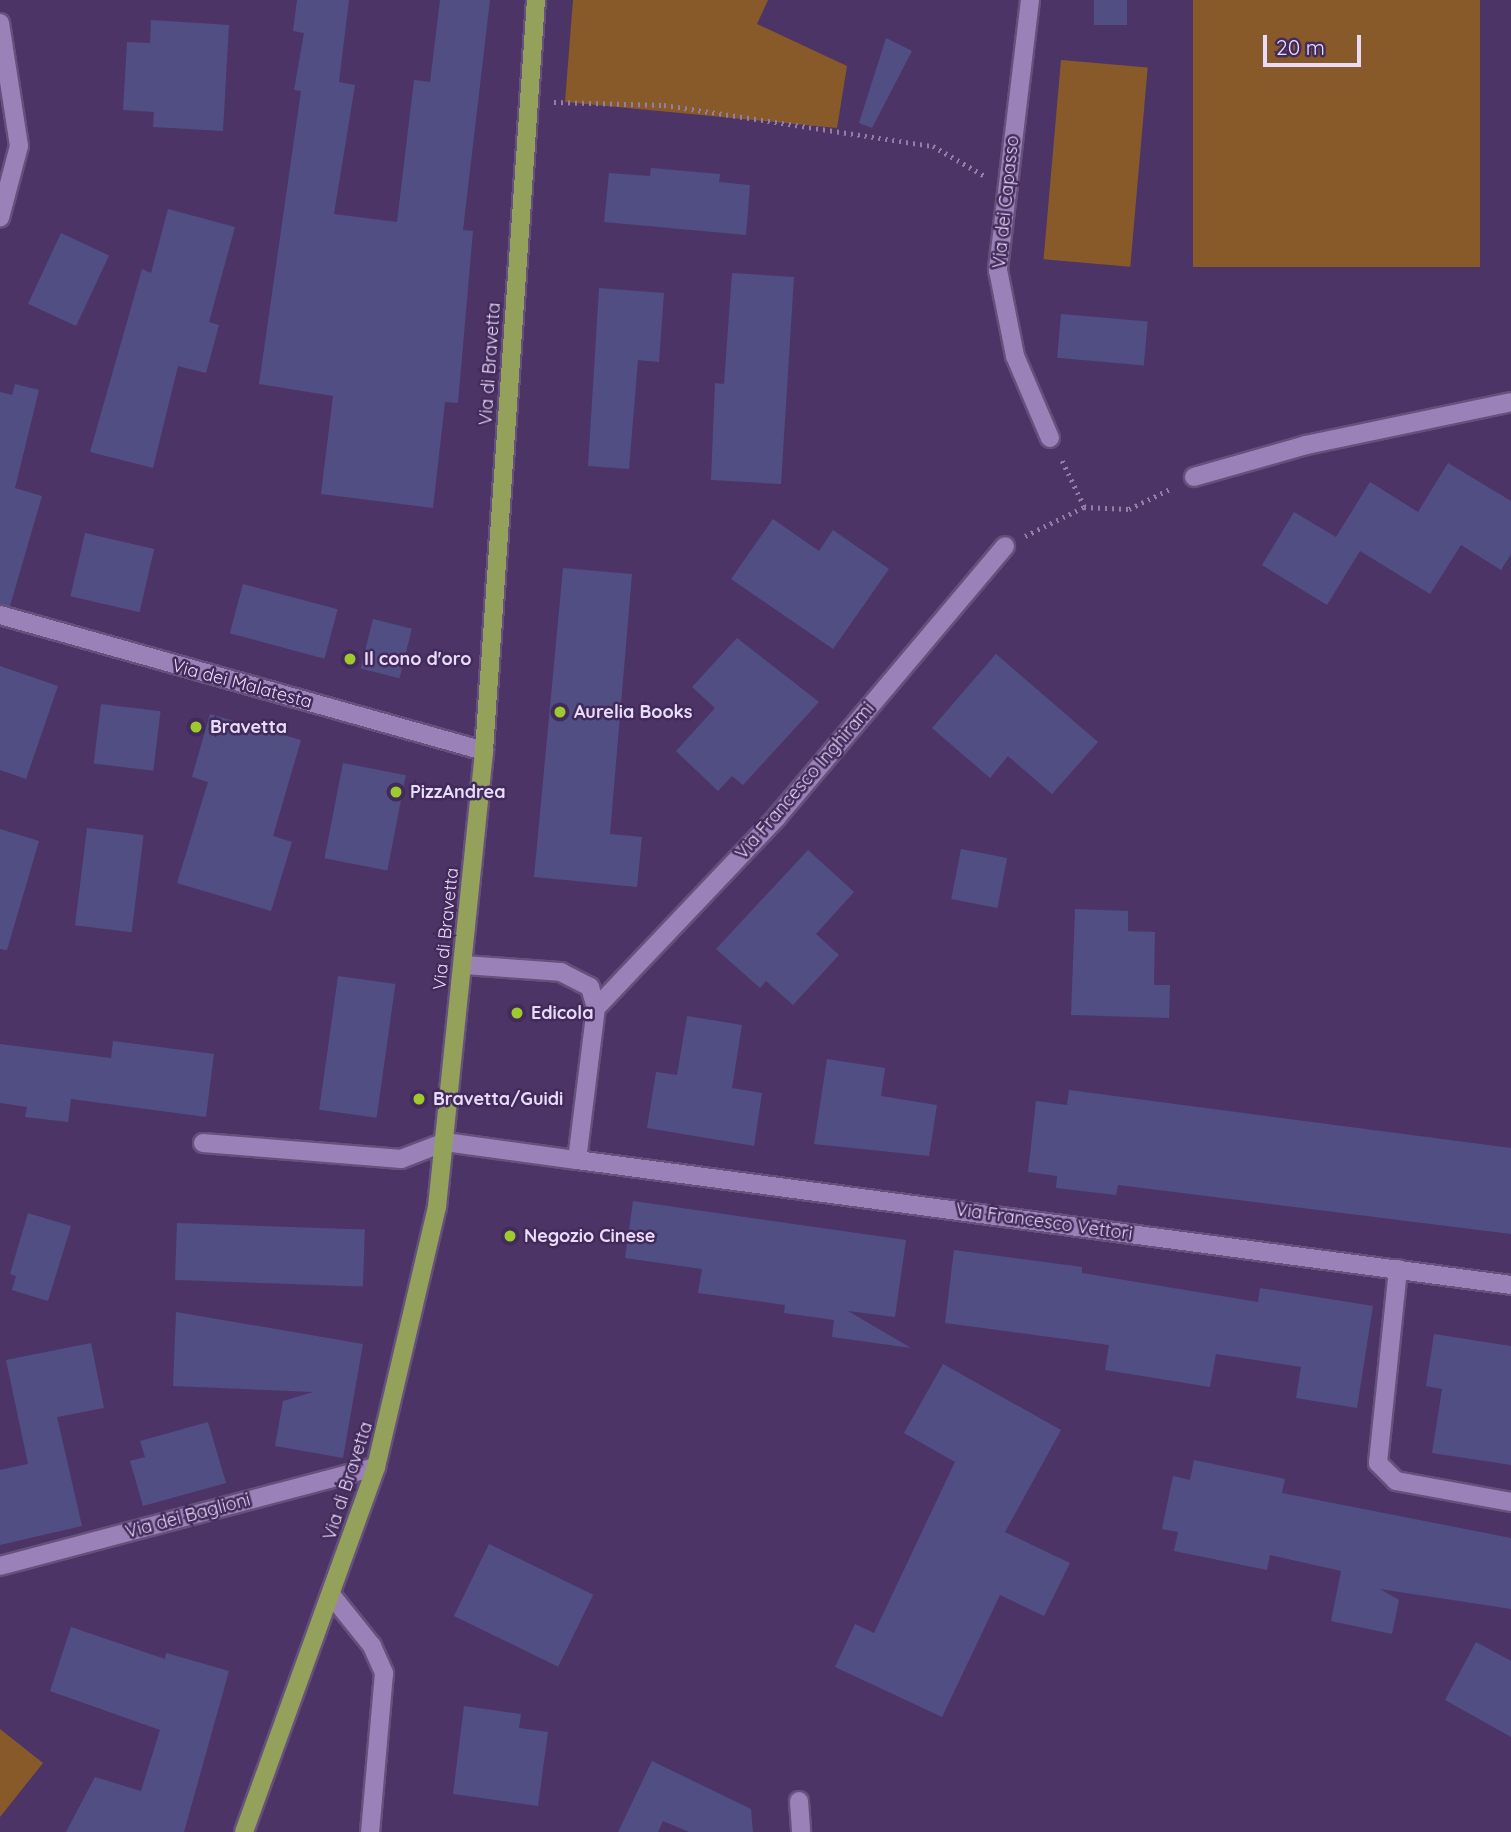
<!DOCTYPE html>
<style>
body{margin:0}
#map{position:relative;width:1511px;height:1832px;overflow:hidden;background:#4c3566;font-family:Quicksand,sans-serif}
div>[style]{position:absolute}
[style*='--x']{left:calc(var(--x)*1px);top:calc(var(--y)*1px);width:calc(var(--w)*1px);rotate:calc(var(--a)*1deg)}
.green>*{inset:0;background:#885a2a;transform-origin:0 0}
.building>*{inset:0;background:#504e83;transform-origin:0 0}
.path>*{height:4.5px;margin-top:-2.25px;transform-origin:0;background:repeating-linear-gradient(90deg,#927fa8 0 2px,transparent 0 7px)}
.roads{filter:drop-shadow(2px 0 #65517b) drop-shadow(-2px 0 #65517b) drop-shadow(0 2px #65517b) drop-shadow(0 -2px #65517b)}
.minor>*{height:18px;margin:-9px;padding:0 9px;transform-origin:9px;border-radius:9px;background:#9a82b9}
.major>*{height:18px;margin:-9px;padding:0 9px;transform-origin:9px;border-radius:9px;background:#93a15b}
.dots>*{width:19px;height:19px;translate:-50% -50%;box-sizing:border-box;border:4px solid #422b5b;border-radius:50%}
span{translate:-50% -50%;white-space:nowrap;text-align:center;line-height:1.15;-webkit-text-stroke:5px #422b5b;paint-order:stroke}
.street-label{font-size:18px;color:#e9dcfa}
.poi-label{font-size:18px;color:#e9dcfa;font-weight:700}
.left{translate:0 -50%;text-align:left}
.scale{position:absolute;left:1263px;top:35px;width:98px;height:32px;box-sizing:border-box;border:4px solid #e9dcfa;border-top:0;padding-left:9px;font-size:21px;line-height:24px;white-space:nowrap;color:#e9dcfa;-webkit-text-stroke:5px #422b5b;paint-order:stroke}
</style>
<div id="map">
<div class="green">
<i style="clip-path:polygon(573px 0,768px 0,757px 24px,847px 66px,837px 128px,565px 102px)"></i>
<i style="left:1193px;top:0;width:287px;height:267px"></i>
<i style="left:1061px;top:60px;width:87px;height:200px;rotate:5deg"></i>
<i style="clip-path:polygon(0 1729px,43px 1763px,0 1817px)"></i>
</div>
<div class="building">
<i style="clip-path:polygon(297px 0,349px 0,339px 82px,355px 85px,334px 214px,397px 222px,414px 80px,430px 82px,440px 0,490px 0,463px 230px,473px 231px,458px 403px,445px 402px,433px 508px,321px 494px,333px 396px,259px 384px,301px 91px,294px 90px,304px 33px,293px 31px)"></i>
<i style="left:1094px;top:0;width:33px;height:25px"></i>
<i style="clip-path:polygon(151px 20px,229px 25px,223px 131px,153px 127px,154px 112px,123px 110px,127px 42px,150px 43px)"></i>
<i style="clip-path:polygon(886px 38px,912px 51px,872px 128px,859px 123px)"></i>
<i style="clip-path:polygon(651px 168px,720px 174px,719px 182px,750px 185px,746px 235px,604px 222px,609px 173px,650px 176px)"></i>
<i style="clip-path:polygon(168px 209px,235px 227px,209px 322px,219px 325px,206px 373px,178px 366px,153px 468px,90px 452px,142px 269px,151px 273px)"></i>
<i style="left:61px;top:233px;width:53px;height:78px;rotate:25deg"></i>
<i style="clip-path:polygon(732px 273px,794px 277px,781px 484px,711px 480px,715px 383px,724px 384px)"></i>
<i style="clip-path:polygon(599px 288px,664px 293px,659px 362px,638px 360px,629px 469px,588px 466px)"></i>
<i style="left:1061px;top:314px;width:87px;height:44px;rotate:5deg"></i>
<i style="clip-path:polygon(15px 384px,39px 390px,15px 488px,42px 496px,10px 606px,0 604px,0 392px,12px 395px)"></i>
<i style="clip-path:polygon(1448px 463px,1511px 501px,1511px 554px,1501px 570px,1461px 545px,1430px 594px,1360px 551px,1327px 605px,1262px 565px,1294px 512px,1336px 537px,1370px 482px,1418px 512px)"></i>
<i style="clip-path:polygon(773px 519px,819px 551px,833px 530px,889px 569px,833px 649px,731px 579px)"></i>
<i style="left:85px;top:533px;width:71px;height:65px;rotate:13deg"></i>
<i style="clip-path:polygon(563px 568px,632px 574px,610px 834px,642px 837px,637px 887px,534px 877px)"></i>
<i style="left:243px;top:584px;width:98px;height:51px;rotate:15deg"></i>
<i style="left:373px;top:619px;width:40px;height:51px;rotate:14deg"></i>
<i style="clip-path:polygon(737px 638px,819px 702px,743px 785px,732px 776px,718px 791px,676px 751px,715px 708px,692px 687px)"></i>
<i style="clip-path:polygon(996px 654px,1098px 742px,1052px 794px,1008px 756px,990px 778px,932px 728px)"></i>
<i style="clip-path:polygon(0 666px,58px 686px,26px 779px,0 770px)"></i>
<i style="left:101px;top:704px;width:60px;height:60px;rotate:7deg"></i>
<i style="clip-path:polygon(210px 714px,301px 740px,273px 836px,292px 842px,271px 911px,177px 883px,208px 782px,192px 777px)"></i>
<i style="left:343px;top:763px;width:64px;height:97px;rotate:11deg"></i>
<i style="left:87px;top:828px;width:57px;height:98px;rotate:7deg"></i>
<i style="clip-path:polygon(0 829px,39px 841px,7px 950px,0 949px)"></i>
<i style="left:961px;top:849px;width:47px;height:51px;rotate:11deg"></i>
<i style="clip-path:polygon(808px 850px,854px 892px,816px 934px,839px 955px,793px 1005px,766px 981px,760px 988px,716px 949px)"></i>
<i style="clip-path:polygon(1075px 909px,1128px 911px,1128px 931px,1155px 932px,1154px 985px,1170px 985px,1169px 1018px,1071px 1015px)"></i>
<i style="left:338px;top:976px;width:58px;height:135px;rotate:8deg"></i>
<i style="clip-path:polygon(687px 1016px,742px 1025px,732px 1088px,762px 1093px,754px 1146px,647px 1128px,656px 1072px,677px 1075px)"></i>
<i style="clip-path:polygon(113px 1041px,214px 1054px,206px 1117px,71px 1099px,68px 1122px,25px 1117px,27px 1107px,0 1103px,0 1044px,111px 1058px)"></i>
<i style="clip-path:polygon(827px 1059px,885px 1068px,881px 1096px,937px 1105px,929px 1156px,814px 1144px)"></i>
<i style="clip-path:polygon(1069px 1090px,1511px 1148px,1511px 1234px,1118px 1185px,1116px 1195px,1056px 1188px,1057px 1176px,1028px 1172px,1036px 1101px,1067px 1105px)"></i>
<i style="clip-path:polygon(633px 1201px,906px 1240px,895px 1317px,848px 1311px,911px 1348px,832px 1337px,834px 1320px,784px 1313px,785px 1305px,698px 1293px,702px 1269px,625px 1258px)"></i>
<i style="clip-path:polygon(28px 1213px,71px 1226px,48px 1301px,12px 1290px,16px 1276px,10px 1274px)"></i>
<i style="left:177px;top:1223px;width:188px;height:57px;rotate:2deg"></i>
<i style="clip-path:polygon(954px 1250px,1082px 1267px,1082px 1273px,1258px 1302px,1260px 1288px,1373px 1306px,1357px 1408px,1296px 1398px,1301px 1367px,1216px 1354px,1210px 1387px,1105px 1370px,1109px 1345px,945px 1323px)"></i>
<i style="clip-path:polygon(176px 1312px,363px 1344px,343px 1458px,275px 1446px,283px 1401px,313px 1392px,173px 1386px)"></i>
<i style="clip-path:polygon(1434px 1334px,1511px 1346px,1511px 1465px,1432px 1453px,1442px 1389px,1426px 1386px)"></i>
<i style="clip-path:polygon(91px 1343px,104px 1408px,57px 1417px,82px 1526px,0 1545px,0 1470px,28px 1464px,6px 1360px)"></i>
<i style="clip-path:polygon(943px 1364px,1061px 1430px,1005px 1532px,1070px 1563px,1044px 1616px,1000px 1595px,942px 1717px,835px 1667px,855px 1624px,874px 1633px,955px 1462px,904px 1433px)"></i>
<i style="clip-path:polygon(208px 1422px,226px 1483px,143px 1506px,130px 1461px,145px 1457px,140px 1441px)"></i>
<i style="clip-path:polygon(1194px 1460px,1285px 1479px,1282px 1493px,1511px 1538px,1511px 1609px,1380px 1589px,1399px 1600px,1392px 1634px,1331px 1621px,1341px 1571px,1270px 1555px,1267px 1570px,1174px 1551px,1178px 1532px,1162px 1529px,1173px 1476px,1190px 1480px)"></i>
<i style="left:489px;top:1544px;width:116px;height:80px;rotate:26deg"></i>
<i style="clip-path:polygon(71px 1627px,165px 1659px,166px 1653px,229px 1671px,184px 1832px,66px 1832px,95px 1777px,141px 1791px,160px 1730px,50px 1691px)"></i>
<i style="clip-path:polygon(1476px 1642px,1511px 1661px,1511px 1737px,1445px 1700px)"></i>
<i style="clip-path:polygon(464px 1706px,521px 1714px,519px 1728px,548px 1732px,538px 1806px,453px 1794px)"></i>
<i style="clip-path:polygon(652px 1761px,751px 1809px,753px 1832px,689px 1832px,663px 1821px,658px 1832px,618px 1832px)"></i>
</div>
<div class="path">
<i style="--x:554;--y:102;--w:110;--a:1.6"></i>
<i style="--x:664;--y:105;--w:272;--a:8.7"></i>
<i style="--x:933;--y:146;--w:60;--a:30"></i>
<i style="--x:1084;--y:507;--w:45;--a:2.5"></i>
<i style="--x:1129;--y:509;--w:48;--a:-26"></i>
<i style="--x:1025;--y:536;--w:66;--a:-26.2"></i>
<i style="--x:1084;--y:507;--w:55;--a:-115.6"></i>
</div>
<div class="roads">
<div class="minor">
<i style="--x:1030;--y:0;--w:272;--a:96.8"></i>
<i style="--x:998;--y:270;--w:88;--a:78.8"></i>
<i style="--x:1015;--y:356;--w:89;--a:66.9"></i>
<i style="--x:0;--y:23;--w:124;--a:81.2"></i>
<i style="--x:19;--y:146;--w:74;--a:104.8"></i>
<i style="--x:1194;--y:477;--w:116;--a:-15.9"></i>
<i style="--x:1306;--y:445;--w:209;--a:-11.8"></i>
<i style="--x:0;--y:615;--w:503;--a:15.69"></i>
<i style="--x:596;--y:1008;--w:263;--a:-46.5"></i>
<i style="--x:777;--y:817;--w:354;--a:-49.9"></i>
<i style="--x:203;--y:1143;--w:199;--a:4.6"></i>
<i style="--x:401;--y:1159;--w:47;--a:-21.1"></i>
<i style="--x:445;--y:1142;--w:133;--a:7.8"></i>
<i style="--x:577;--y:1160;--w:153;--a:-82.9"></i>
<i style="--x:596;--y:1008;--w:22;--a:-106"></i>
<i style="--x:590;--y:987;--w:33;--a:-153"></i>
<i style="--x:561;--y:972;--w:98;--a:-175.9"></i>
<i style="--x:577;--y:1160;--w:942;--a:7.62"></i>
<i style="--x:1398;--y:1269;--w:195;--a:95.9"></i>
<i style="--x:1378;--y:1463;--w:25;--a:45"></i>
<i style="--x:1396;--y:1481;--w:117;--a:10.3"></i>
<i style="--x:0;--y:1566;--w:389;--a:-14.8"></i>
<i style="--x:332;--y:1596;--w:64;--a:51.3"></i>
<i style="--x:372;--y:1646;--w:30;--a:66"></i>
<i style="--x:384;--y:1673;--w:160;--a:95"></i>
<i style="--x:799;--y:1801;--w:31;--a:86"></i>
</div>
<div class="major">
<i style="--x:244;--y:1832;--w:388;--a:-70.1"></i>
<i style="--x:376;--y:1467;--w:267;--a:-76.8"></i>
<i style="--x:437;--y:1207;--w:458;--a:-84.1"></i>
<i style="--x:484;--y:751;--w:753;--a:-86.04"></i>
</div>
</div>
<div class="dots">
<i style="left:350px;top:659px;background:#9fca2d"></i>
<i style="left:560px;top:712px;background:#9fca2d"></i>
<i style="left:196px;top:727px;background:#9fca2d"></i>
<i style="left:396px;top:792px;background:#9fca2d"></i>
<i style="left:517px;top:1013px;background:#9fca2d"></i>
<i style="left:419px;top:1099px;background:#9fca2d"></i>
<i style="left:510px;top:1236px;background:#9fca2d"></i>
</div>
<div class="street-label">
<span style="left:1006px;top:202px;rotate:-84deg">Via dei Capasso</span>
<span style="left:490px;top:364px;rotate:-86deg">Via di Bravetta</span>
<span style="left:242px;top:684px;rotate:15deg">Via dei Malatesta</span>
<span style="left:805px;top:781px;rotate:-49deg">Via Francesco Inghirami</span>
<span style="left:446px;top:929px;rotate:-84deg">Via di Bravetta</span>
<span style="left:1044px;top:1222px;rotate:8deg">Via Francesco Vettori</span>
<span style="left:348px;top:1481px;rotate:-72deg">Via di Bravetta</span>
<span style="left:188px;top:1516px;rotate:-15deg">Via dei Baglioni</span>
</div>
<div class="poi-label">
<span class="left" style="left:364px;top:659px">Il cono d'oro</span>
<span class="left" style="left:574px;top:712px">Aurelia Books</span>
<span class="left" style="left:210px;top:727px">Bravetta</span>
<span class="left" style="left:410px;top:792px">PizzAndrea</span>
<span class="left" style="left:531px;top:1013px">Edicola</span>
<span class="left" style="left:433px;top:1099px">Bravetta/Guidi</span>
<span class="left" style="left:524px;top:1236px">Negozio Cinese</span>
</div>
<div class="scale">20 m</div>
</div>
